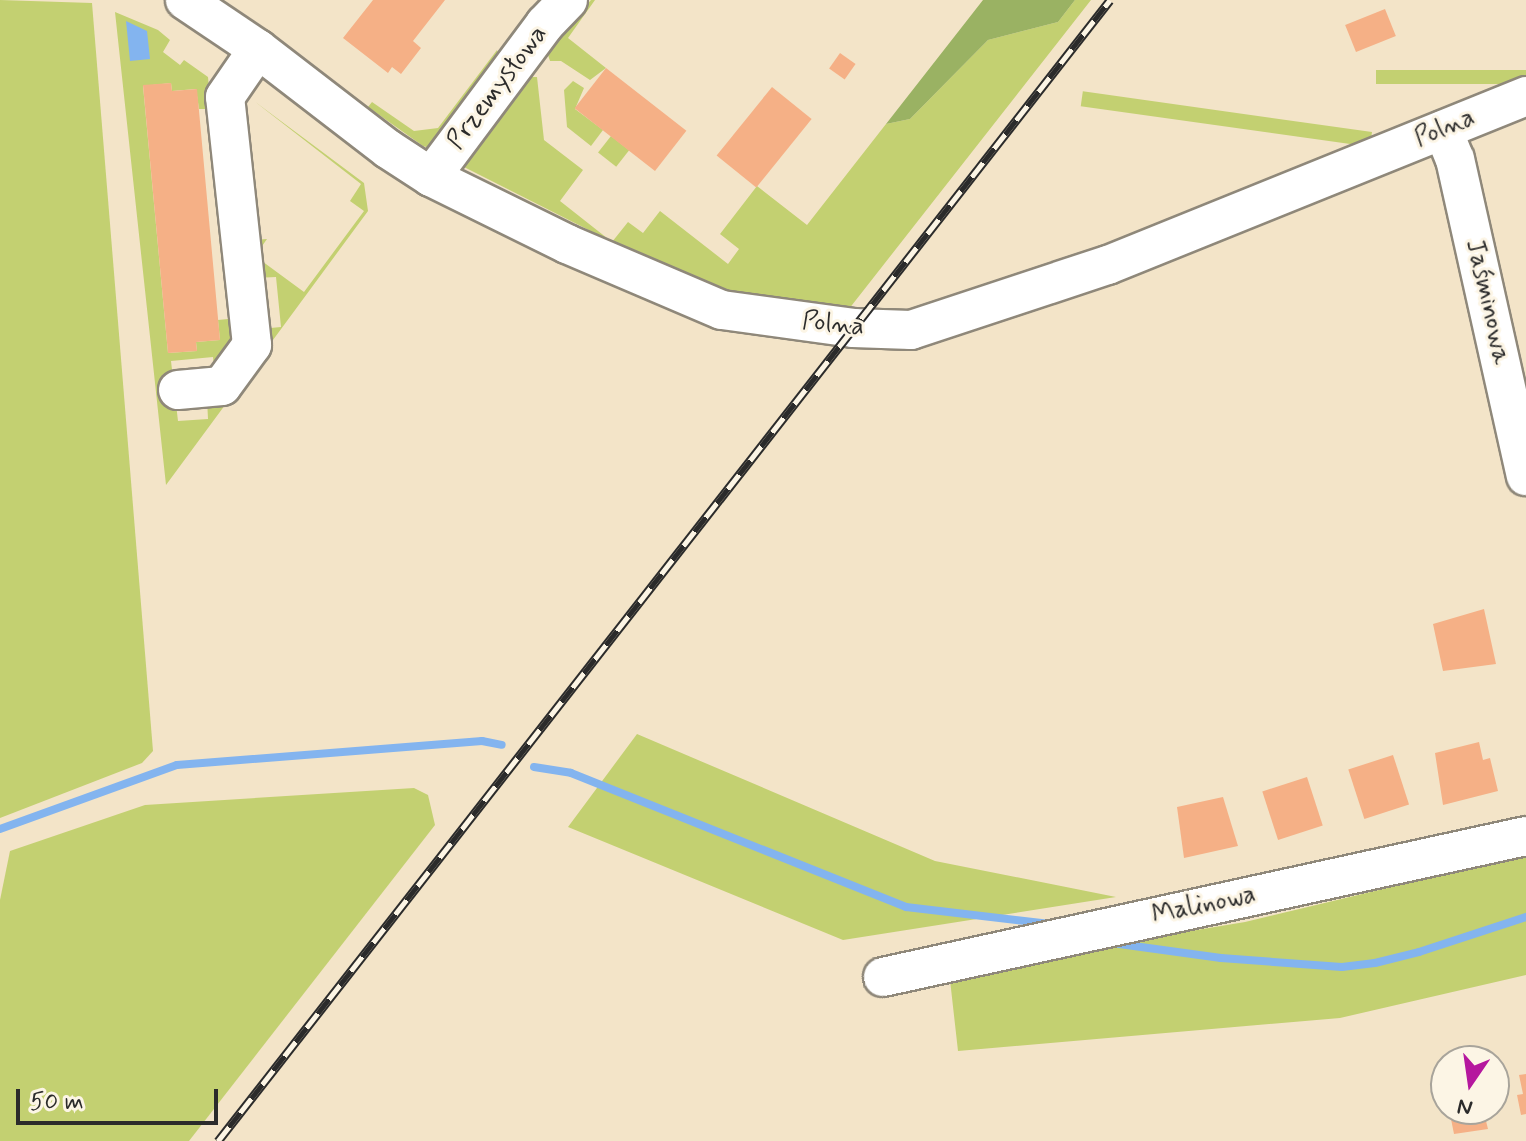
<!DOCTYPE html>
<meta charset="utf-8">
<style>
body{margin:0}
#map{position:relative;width:1526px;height:1141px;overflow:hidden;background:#f3e4c8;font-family:Mynerve,sans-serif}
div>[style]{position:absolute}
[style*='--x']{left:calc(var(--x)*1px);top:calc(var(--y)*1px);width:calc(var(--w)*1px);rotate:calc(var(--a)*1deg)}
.green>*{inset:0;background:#c3d071;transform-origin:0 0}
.forest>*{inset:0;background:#9ab263}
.water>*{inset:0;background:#83b4ef}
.stream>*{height:8px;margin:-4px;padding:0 4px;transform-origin:4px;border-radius:4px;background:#83b4ef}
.building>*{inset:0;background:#f5b086;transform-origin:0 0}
.roads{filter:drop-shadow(2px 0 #8f887a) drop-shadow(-2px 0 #8f887a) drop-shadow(0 2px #8f887a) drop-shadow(0 -2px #8f887a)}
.minor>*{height:38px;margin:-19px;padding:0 19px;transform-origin:19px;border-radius:19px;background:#fff}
.rail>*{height:9px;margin-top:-4.5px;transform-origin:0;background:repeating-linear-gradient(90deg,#fcf5e5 0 18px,#2b2b2b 0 36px);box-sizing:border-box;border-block:2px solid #2b2b2b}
span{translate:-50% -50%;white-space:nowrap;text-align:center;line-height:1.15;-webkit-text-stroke:6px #fcf5e5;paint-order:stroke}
.street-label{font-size:26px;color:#2b2b2b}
.north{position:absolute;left:1430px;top:1045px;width:80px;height:80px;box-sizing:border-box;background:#fcf5e5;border:2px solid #a8a49b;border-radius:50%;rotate:193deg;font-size:22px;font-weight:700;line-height:32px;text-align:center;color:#2b2b2b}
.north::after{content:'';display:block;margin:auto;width:28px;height:36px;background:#b5179e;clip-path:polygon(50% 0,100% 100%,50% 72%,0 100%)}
.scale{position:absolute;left:16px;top:1089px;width:202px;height:36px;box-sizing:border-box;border:4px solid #2b2b2b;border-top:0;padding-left:10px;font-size:24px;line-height:28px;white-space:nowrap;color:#2b2b2b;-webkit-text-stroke:6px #fcf5e5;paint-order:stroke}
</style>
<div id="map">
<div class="green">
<i style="clip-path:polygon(0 0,92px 3px,153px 751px,142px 763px,0 818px)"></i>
<i style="clip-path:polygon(591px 0,595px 0,568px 38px,606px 68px,590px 80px,561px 61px,550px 61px,546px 49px)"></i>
<i style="clip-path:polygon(1075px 0,1091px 0,845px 314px,800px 305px,799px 300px,723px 293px,666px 269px,462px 166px,521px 77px,537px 77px,544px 140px,583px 170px,560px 201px,612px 242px,628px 222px,643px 233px,660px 211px,728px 264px,739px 249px,720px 234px,757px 186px,807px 225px,886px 124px,910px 119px,988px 40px,1058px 22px)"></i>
<i style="clip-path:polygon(115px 12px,158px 30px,170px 40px,163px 52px,180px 65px,184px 60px,208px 77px,211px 109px,199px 109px,196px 89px,172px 91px,171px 83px,143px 86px,168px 353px,197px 351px,196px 342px,220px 340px,218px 320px,238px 318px,240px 344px,215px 378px,213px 357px,171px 361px,178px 421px,208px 419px,207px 399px,227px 396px,261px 350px,260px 329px,281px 327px,276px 277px,255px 278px,253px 240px,267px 239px,255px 256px,304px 292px,364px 211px,350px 201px,361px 184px,254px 101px,364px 183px,368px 211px,166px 485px)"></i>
<i style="clip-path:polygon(497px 50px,503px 66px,433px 149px,423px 146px,368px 107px,372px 102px,414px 131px,438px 128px)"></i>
<i style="left:1526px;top:70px;width:14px;height:150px;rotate:90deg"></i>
<i style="clip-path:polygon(573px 81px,584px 88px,575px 109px,603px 130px,591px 146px,567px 127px,564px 90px)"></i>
<i style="left:1372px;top:132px;width:15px;height:292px;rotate:98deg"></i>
<i style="left:611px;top:136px;width:23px;height:21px;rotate:38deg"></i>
<i style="clip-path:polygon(637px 734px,935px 861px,1116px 897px,843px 940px,568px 827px)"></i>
<i style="clip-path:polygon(414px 788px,428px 795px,435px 825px,189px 1141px,0 1141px,0 900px,10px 851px,145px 805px)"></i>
<i style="clip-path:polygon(1526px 855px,1526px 975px,1340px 1018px,958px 1051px,949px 971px,1245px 922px)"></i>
</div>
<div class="forest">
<i style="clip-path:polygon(983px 0,1075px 0,1058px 22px,988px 40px,910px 119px,886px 124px)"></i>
</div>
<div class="water">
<i style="clip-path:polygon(126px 21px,147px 31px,150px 59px,130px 61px)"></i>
</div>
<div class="stream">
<i style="--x:534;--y:767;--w:37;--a:9"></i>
<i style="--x:571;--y:773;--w:361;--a:21.8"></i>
<i style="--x:906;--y:907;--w:145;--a:6.7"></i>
<i style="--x:0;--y:829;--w:188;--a:-19.9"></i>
<i style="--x:177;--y:765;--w:306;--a:-4.5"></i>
<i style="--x:482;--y:741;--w:20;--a:11"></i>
<i style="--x:1112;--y:943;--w:110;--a:7.8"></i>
<i style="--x:1221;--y:958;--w:121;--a:4.3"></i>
<i style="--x:1342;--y:967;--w:33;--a:-7"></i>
<i style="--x:1375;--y:963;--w:45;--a:-14"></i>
<i style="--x:1419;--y:952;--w:113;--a:-18.1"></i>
</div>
<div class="building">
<i style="clip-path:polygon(373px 0,445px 0,413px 41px,421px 48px,401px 74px,392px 67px,388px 73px,343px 38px)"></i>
<i style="left:1385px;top:9px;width:29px;height:43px;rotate:68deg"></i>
<i style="left:840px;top:53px;width:19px;height:19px;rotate:35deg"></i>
<i style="left:606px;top:68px;width:102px;height:51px;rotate:38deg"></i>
<i style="clip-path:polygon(171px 83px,172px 91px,197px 89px,220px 340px,196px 342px,197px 351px,168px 353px,143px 85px)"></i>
<i style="left:772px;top:87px;width:51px;height:88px;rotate:39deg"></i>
<i style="clip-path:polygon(1484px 609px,1496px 664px,1443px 671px,1433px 624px)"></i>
<i style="clip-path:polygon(1479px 742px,1483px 760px,1490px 758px,1498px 791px,1443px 805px,1435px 753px)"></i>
<i style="left:1393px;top:755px;width:52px;height:47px;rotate:72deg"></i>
<i style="left:1307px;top:777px;width:51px;height:47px;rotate:72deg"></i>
<i style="clip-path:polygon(1223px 797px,1238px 846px,1184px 858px,1177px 807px)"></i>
<i style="clip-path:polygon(1526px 1074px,1526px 1114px,1521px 1115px,1517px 1095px,1523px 1094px,1519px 1075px)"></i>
<i style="clip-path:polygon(1449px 1109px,1483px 1109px,1488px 1129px,1454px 1134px)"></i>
</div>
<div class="roads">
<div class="minor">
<i style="--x:185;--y:0;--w:88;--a:33.9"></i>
<i style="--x:258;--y:49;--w:164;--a:37.6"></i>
<i style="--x:388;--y:149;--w:51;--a:33.1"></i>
<i style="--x:431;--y:177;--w:152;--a:26.2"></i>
<i style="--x:567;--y:244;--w:168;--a:23.1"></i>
<i style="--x:722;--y:310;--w:132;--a:7.8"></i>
<i style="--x:853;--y:328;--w:58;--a:2"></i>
<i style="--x:911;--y:330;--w:207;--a:-18.3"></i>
<i style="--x:1108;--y:265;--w:451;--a:-22"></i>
<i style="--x:1443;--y:130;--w:31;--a:68"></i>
<i style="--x:1455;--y:159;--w:325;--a:77.4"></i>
<i style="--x:431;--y:177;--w:191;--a:-53.3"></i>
<i style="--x:545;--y:24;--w:33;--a:-46"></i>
<i style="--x:178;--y:390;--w:44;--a:-5.2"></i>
<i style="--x:222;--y:386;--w:51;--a:-53.8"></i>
<i style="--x:252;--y:345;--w:249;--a:-96.2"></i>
<i style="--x:225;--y:97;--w:58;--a:-55.5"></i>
<i style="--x:883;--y:977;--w:658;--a:-12.37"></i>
</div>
</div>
<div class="rail">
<i style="--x:218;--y:1141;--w:1448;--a:-51.98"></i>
</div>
<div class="street-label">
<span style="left:498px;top:88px;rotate:-53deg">Przemysłowa</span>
<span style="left:1445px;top:129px;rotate:-22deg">Polna</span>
<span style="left:1487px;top:302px;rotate:77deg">Jaśminowa</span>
<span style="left:833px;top:325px;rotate:6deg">Polna</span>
<span style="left:1204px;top:906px;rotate:-12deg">Malinowa</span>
</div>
<div class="north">N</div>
<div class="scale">50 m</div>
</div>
